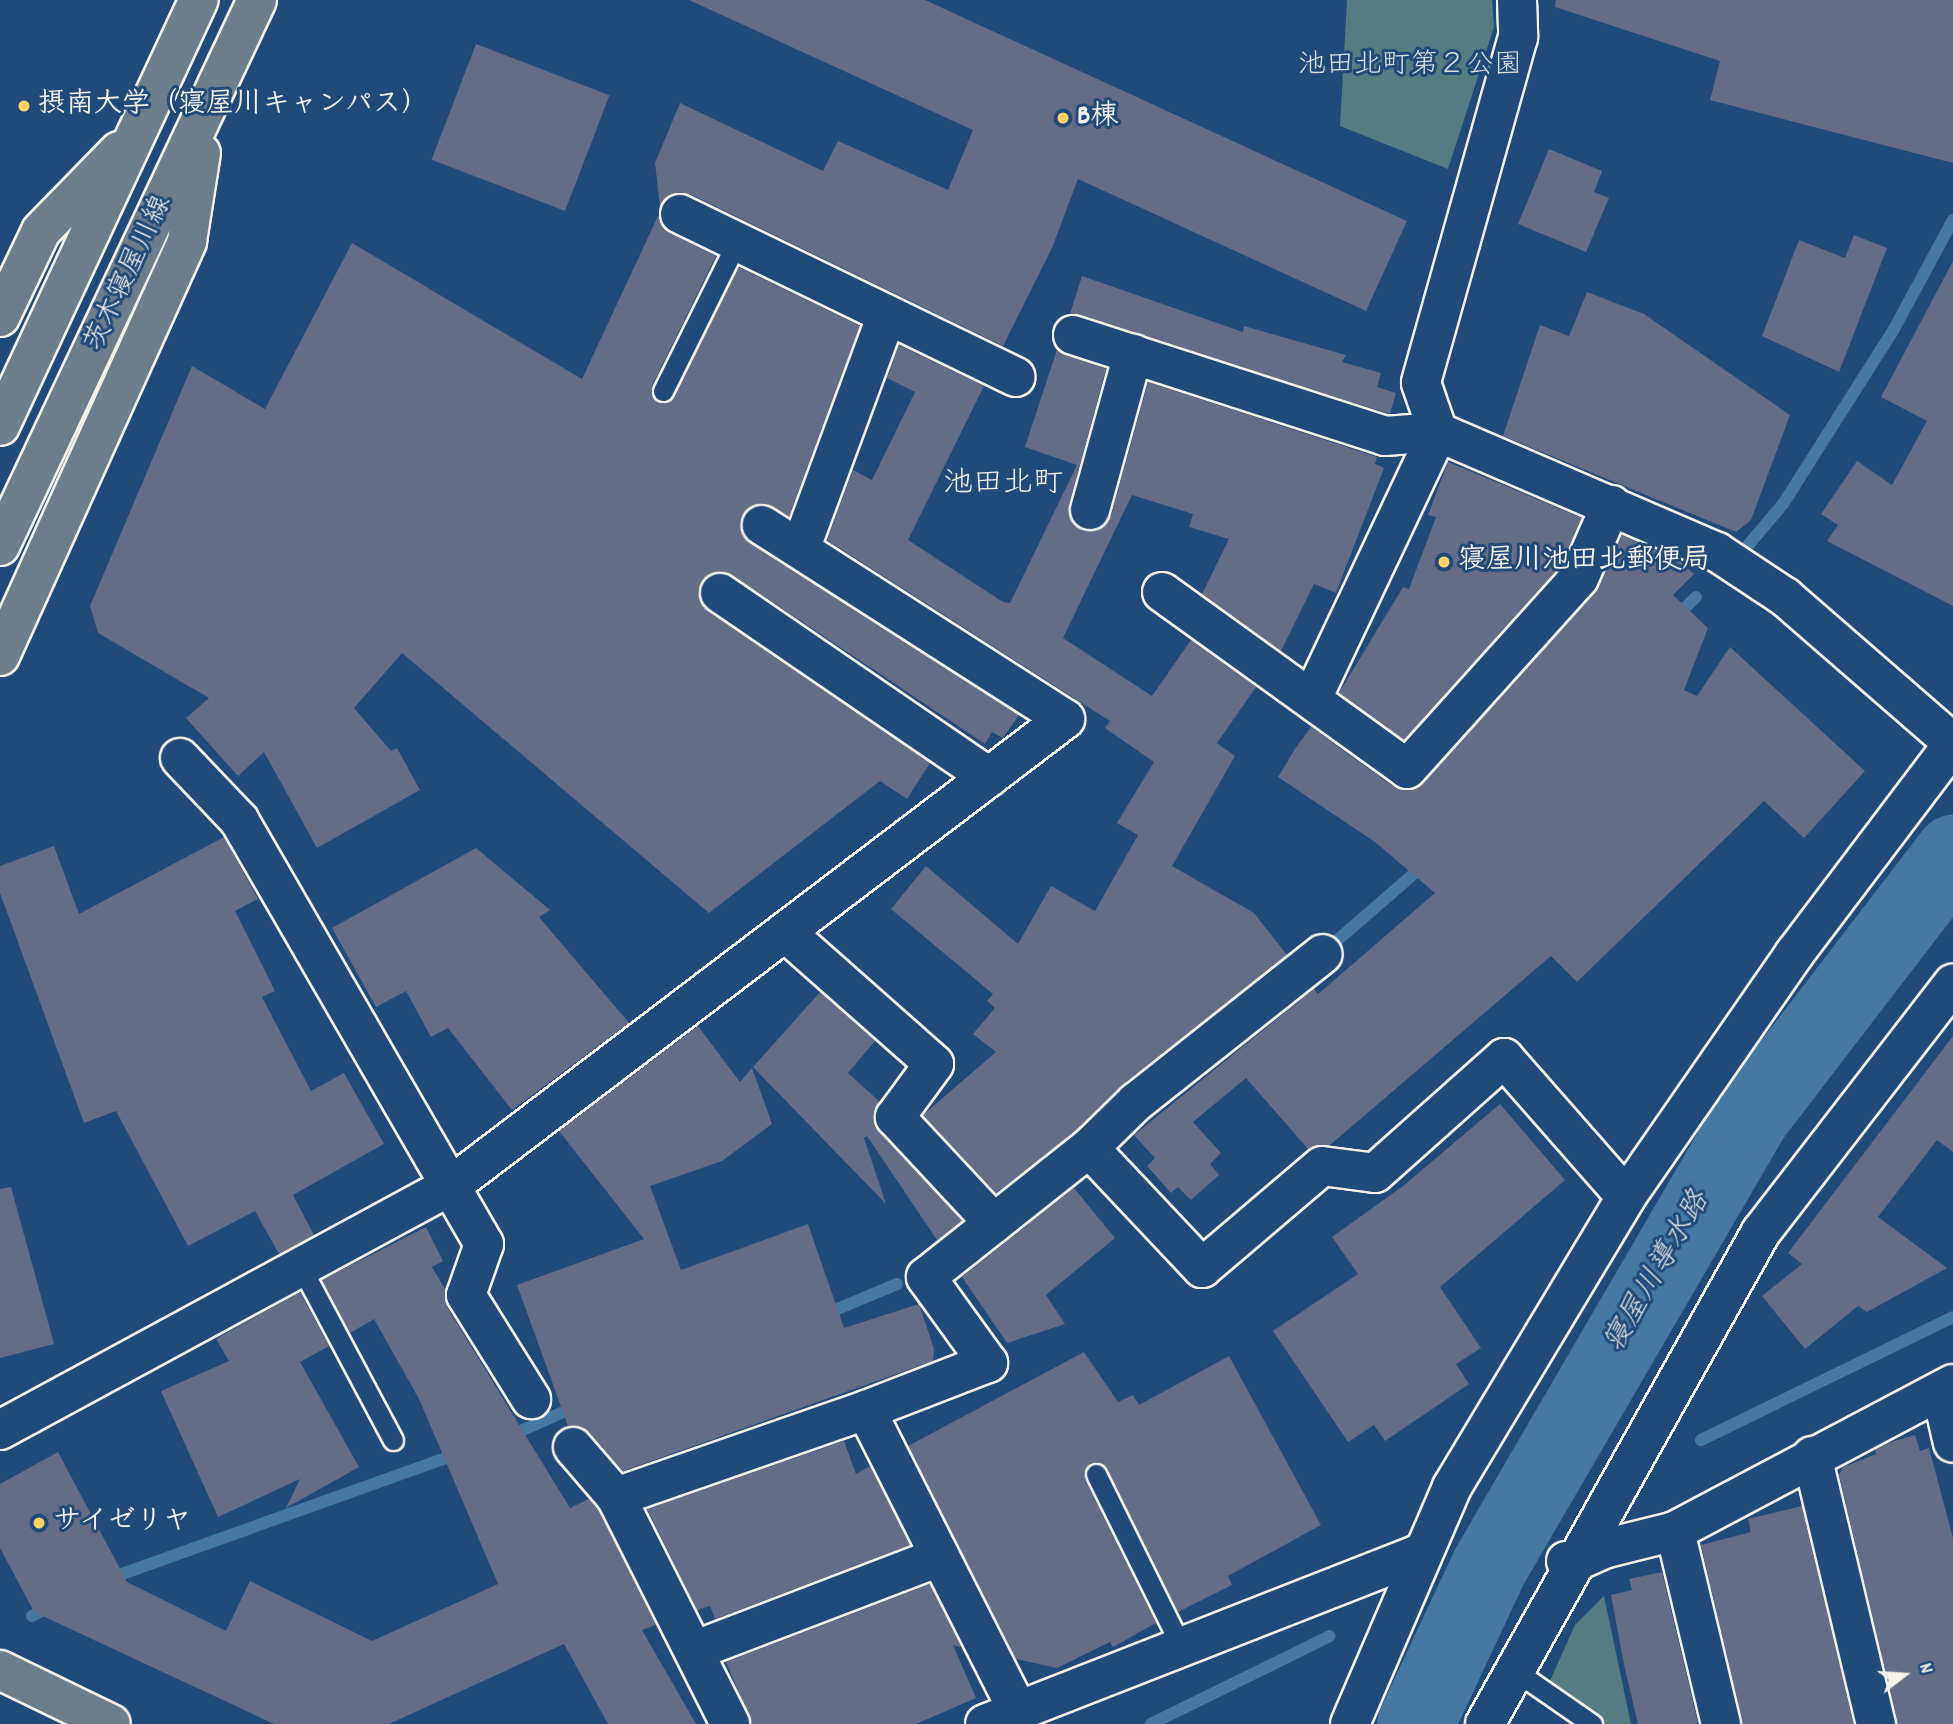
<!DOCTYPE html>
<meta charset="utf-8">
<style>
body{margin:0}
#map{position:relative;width:1953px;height:1724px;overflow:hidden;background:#1f4a7a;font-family:Dekko,"Klee One",sans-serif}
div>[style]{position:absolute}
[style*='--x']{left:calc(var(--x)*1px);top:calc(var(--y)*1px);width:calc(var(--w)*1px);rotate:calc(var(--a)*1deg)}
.green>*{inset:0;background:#567c83}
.stream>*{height:12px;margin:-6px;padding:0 6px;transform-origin:6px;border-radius:6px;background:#4578a3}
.river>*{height:77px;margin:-38.5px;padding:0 38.5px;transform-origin:38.5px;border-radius:38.5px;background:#4578a3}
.building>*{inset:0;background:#646c88;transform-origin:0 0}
.roads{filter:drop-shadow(2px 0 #f4f1e8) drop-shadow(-2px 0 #f4f1e8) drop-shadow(0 2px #f4f1e8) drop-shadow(0 -2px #f4f1e8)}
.service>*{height:19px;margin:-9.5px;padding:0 9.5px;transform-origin:9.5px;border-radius:9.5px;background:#1f4a7a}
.minor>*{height:38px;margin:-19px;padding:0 19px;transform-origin:19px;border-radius:19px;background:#1f4a7a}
.primary>*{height:38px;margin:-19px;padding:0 19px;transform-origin:19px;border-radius:19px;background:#6c7d8b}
.trunk>*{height:38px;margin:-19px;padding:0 19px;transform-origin:19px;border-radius:19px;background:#6c7d8b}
.dots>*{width:19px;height:19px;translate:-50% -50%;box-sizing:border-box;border:4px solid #1f4a7a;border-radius:50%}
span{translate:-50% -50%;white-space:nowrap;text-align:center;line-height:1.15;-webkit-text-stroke:6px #1f4a7a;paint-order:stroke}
.park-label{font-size:28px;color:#dcdfd9}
.poi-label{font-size:28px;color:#f4f1e8;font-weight:700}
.left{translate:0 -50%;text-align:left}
.street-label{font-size:28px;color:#f4f1e8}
.neighbourhood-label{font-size:30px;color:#f4f1e8}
.water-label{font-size:30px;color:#dadfde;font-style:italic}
.north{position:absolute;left:1869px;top:1640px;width:70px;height:70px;-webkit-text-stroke:5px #1f4a7a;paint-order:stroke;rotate:73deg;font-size:19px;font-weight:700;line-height:28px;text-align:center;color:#f4f1e8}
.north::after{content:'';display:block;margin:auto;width:24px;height:32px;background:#f4f1e8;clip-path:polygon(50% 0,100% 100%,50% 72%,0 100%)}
</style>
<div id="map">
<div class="green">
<i style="clip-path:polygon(1347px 0,1492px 0,1494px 27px,1448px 169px,1340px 126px)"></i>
<i style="clip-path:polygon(1604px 1596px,1631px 1724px,1605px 1724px,1549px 1683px,1575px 1625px)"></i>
</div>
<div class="stream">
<i style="--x:1744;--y:550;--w:60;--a:-49.7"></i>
<i style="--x:1783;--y:504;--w:207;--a:-57.6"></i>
<i style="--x:1894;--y:329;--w:124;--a:-61.6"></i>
<i style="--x:1674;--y:619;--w:31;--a:-45"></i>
<i style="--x:1333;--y:944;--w:121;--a:-41"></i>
<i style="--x:823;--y:1315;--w:80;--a:-22.7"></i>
<i style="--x:507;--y:1437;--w:77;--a:-23.9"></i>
<i style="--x:1701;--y:1440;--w:280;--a:-26"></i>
<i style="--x:108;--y:1579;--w:374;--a:-19.7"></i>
<i style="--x:32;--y:1616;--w:21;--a:-28"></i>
<i style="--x:1151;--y:1724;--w:199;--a:-26.2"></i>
</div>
<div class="river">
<i style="--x:1415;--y:1724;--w:174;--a:-64.9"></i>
<i style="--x:1489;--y:1566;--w:521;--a:-59.79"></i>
<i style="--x:1751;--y:1116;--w:332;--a:-52.5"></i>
</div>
<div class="building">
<i style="clip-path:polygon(689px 0,925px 0,1407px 221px,1366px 311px,1078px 179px,1052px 248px,1003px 346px,690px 194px,668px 196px,660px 207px,655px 163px,680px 103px,823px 171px,838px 141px,948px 190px,973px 130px)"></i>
<i style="clip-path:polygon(1556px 0,1953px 0,1953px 163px,1710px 100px,1720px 61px,1555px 7px)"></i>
<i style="left:476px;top:44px;width:143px;height:124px;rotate:21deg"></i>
<i style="clip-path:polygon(1549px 149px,1602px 171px,1594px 192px,1609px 198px,1586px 252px,1518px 224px)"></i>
<i style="clip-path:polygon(658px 216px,670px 233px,716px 256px,652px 386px,657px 402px,664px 403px,674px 396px,738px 267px,860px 326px,789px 516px,764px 503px,753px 505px,740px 523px,743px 536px,1019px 715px,1003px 738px,992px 732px,985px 744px,732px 575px,711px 573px,698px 591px,708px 611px,930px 763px,907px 799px,880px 781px,709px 913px,402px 653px,354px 708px,391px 751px,397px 748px,420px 790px,317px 848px,264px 752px,238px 776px,186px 718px,209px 698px,98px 633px,90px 606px,192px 366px,265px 409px,352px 243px,582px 379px)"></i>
<i style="clip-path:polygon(1854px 235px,1887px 248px,1839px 372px,1762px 336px,1799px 240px,1845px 258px)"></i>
<i style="clip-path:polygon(1953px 261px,1953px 606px,1827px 541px,1838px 525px,1821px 514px,1857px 461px,1892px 485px,1927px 421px,1881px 397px)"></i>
<i style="clip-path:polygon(1082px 276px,1243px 332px,1244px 326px,1346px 355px,1342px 362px,1381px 373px,1377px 387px,1396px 393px,1390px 414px,1070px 314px)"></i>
<i style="clip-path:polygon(1587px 292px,1644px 314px,1790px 415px,1751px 520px,1736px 532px,1503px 436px,1540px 325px,1569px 336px)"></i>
<i style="clip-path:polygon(899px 345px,984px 386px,908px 540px,1003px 602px,1010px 603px,1077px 465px,1025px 447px,1057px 350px,1106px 369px,1069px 505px,1069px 516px,1084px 531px,1096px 531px,1111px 516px,1148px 382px,1377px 457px,1375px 464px,1384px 468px,1336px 593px,1314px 584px,1281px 651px,1202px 594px,1229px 539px,1189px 527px,1193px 514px,1132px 495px,1063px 638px,1152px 696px,1191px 640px,1256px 687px,1217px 743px,1235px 756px,1172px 866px,1254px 913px,1287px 955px,1122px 1085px,1075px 1132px,996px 1193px,923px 1115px,996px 1052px,973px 1034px,995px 1008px,987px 1001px,993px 994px,891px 909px,926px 866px,1018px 944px,1051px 886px,1095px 911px,1138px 835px,1117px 823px,1154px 762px,1105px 728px,1110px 721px,827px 540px,853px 470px,872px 480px,915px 392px,887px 378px)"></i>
<i style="clip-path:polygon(1448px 462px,1582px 518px,1560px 566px,1404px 740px,1339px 693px,1403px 587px,1409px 589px,1436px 517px,1428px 515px)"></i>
<i style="clip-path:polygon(1622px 535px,1679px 560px,1694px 574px,1673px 595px,1708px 628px,1684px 690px,1697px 696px,1730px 647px,1865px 771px,1804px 838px,1764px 801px,1577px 982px,1551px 956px,1330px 1145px,1308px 1149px,1246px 1078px,1193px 1122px,1221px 1153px,1210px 1164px,1219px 1175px,1191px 1200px,1178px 1187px,1171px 1193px,1147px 1166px,1155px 1158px,1134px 1135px,1314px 989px,1318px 994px,1435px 893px,1375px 842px,1278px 777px,1295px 749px,1311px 727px,1394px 787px,1415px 789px,1595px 593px)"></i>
<i style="clip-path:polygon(224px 837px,258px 899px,235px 911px,275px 991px,262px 997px,311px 1091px,344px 1073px,384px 1144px,293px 1195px,314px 1235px,279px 1254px,255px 1211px,188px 1246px,116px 1111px,84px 1123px,0 893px,0 866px,54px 846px,79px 914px)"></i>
<i style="clip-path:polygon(476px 848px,550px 910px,539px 917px,629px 1023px,512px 1110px,448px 1028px,431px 1037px,406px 991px,376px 1007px,332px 928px)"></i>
<i style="clip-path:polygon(820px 992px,875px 1041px,848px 1073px,879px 1101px,873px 1114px,879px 1131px,962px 1221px,937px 1240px,867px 1136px,864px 1138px,886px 1204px,753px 1067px)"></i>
<i style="clip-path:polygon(698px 1026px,740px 1082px,752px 1068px,772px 1124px,722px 1161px,650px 1186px,681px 1270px,808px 1224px,844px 1328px,919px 1304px,934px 1349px,933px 1361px,623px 1471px,589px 1432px,568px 1426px,517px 1285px,644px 1239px,559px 1131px)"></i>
<i style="clip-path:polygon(1953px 1036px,1953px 1152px,1937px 1140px,1878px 1217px,1947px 1268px,1867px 1312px,1858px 1306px,1805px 1349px,1762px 1296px,1802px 1264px,1788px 1253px)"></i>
<i style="clip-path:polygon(1500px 1104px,1565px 1180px,1440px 1287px,1481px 1348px,1456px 1364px,1469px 1384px,1385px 1441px,1374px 1425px,1348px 1442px,1273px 1331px,1358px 1274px,1332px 1237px,1403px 1186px)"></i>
<i style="clip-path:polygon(11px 1187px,54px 1344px,0 1358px,0 1189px)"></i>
<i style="clip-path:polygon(1074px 1188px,1115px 1238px,1046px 1295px,1065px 1324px,1007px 1343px,962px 1277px)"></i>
<i style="clip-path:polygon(426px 1227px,443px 1261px,432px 1267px,445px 1289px,447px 1307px,570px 1508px,589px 1499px,598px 1509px,656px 1625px,642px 1630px,696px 1724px,608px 1724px,564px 1644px,389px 1724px,274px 1724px,34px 1612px,0 1548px,0 1484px,58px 1452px,127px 1582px,226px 1631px,250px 1581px,372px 1641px,498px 1584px,419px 1399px,374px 1319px,350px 1333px,322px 1280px)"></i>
<i style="clip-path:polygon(300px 1292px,329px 1346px,300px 1362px,359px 1467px,286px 1508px,300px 1479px,218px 1517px,161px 1391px,229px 1361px,216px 1339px)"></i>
<i style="clip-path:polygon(1084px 1352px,1118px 1402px,1133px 1395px,1139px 1405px,1229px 1356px,1321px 1525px,1228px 1576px,1232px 1585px,1178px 1612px,1107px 1469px,1097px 1462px,1090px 1463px,1085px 1479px,1156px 1623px,1113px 1647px,1110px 1642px,1057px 1668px,1016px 1659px,908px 1446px)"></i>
<i style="clip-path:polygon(1915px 1435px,1920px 1451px,1929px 1448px,1953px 1538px,1953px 1724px,1897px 1724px,1839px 1475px,1843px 1467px,1876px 1454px,1875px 1450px,1891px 1442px)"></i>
<i style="clip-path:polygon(844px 1441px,856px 1474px,870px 1466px,910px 1545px,715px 1619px,710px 1606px,697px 1610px,647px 1509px)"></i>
<i style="clip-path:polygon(1802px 1506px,1854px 1724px,1742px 1724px,1701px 1545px,1751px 1532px,1748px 1519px)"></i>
<i style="clip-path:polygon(1662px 1572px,1698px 1723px,1694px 1724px,1638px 1724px,1624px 1665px,1611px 1595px,1632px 1590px,1629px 1579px)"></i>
<i style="clip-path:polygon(930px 1584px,961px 1647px,953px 1645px,976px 1698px,916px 1724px,752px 1724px,726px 1662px)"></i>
</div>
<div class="roads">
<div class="service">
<i style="--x:663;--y:391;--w:166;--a:-63.6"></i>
<i style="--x:301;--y:1267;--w:196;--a:62"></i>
<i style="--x:1096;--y:1474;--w:192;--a:63.7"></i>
<i style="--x:1514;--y:1670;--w:95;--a:34.7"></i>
</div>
<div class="minor">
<i style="--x:1517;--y:0;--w:37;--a:88"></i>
<i style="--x:1518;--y:37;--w:359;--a:105.7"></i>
<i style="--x:1421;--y:383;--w:52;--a:70.9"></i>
<i style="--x:1438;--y:432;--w:304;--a:23.3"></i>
<i style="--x:1717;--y:552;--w:82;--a:33.5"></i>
<i style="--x:1785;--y:597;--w:223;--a:41"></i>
<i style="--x:680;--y:214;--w:373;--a:25.9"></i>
<i style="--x:1073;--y:335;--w:328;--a:17.9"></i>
<i style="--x:1385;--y:436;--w:53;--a:-4.3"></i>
<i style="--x:1438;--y:432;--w:295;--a:115.3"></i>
<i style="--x:1090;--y:510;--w:162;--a:-74.6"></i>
<i style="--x:801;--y:547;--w:247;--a:-69.7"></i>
<i style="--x:1162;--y:592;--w:302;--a:35.8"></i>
<i style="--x:1407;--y:769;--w:257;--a:-48"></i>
<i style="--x:1579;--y:578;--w:80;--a:-66.3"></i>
<i style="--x:720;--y:593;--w:326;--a:34.4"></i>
<i style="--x:180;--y:758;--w:86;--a:46.4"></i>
<i style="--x:239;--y:820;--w:490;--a:60"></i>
<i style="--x:484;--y:1244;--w:54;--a:109.4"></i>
<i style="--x:466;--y:1295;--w:123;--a:58"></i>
<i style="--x:785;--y:932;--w:199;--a:41.5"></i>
<i style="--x:934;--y:1064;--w:66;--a:126.3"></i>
<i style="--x:895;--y:1117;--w:145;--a:47"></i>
<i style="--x:1089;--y:1148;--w:165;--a:46.7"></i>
<i style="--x:1202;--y:1268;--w:157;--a:-40.4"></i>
<i style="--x:1322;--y:1166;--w:53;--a:7.5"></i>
<i style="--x:1375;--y:1173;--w:173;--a:-41.7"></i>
<i style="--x:1504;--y:1058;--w:185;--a:48.7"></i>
<i style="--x:1941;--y:1391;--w:53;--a:77"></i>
<i style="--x:0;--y:1430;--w:514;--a:-28.46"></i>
<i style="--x:452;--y:1185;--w:770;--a:-37.24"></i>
<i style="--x:1065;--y:719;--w:360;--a:-147.4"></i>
<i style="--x:573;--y:1447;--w:66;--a:49.3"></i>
<i style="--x:616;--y:1497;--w:254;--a:63.3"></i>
<i style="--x:1812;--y:1456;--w:276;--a:76.6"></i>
<i style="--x:616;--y:1497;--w:265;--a:-19.2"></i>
<i style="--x:1675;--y:1531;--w:198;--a:76.6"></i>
<i style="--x:1566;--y:1561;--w:9;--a:6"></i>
<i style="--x:1575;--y:1562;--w:35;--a:-24"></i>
<i style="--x:1607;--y:1548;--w:70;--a:-14"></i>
<i style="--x:1675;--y:1531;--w:314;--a:-27.9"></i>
<i style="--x:696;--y:1650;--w:261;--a:-20.9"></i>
<i style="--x:1017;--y:1709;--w:335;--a:-116.8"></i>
<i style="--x:866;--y:1410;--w:131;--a:-21.1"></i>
<i style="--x:988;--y:1363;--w:106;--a:-125.8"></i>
<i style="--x:926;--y:1277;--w:208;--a:-38.4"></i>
<i style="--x:1089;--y:1148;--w:66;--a:-44.4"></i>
<i style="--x:1136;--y:1102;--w:238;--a:-38.4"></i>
<i style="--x:985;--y:1724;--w:468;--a:-21.4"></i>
<i style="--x:1350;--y:1724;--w:258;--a:-66.7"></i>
<i style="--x:1452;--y:1487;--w:338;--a:-59"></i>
<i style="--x:1626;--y:1197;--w:297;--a:-55.3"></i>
<i style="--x:1795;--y:953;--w:262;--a:-52.9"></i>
<i style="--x:1485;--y:1724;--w:564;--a:-60.71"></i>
<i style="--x:1761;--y:1232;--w:314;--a:-52.3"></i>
</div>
<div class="primary">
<i style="--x:0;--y:317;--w:95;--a:-64.5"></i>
<i style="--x:41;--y:231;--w:112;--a:-45.7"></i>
<i style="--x:0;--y:426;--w:470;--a:-65"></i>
<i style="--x:0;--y:546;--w:603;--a:-64.79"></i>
<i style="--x:0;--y:656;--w:455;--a:-65.7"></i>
<i style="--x:187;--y:241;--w:89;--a:-81"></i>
</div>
<div class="trunk">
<i style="--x:0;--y:1670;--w:123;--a:25.9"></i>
</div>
</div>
<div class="dots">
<i style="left:24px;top:106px;background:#ffd166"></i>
<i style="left:1063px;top:118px;background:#ffd166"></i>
<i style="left:1444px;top:562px;background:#ffd166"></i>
<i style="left:39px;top:1523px;background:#ffd166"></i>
</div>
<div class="park-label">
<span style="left:1410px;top:67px">池田北町第２公園</span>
</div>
<div class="poi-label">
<span class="left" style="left:38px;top:106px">摂南大学（寝屋川キャンパス）</span>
<span class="left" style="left:1077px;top:118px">B棟</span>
<span class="left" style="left:1458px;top:562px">寝屋川池田北郵便局</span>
<span class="left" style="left:53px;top:1523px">サイゼリヤ</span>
</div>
<div class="street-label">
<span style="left:130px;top:274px;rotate:-65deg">茨木寝屋川線</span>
</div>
<div class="neighbourhood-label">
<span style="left:1003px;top:486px">池田北町</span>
</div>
<div class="water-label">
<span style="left:1659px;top:1273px;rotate:-60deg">寝屋川導水路</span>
</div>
<div class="north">N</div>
</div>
